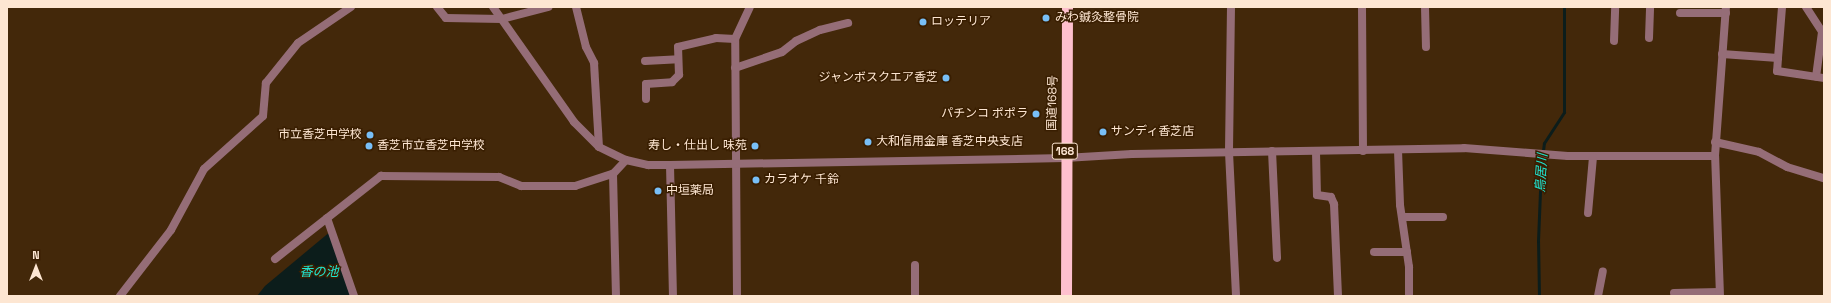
<!DOCTYPE html>
<meta charset="utf-8">
<style>
body{margin:0}
#map{position:relative;width:1831px;height:303px;overflow:hidden;background:#43280a;font-family:"Space Grotesk","Noto Sans JP",sans-serif}
div>[style]{position:absolute}
[style*='--x']{left:calc(var(--x)*1px);top:calc(var(--y)*1px);width:calc(var(--w)*1px);rotate:calc(var(--a)*1deg)}
.water>*{inset:0;background:#0c1d1b}
.stream>*{height:3px;margin:-1.5px;padding:0 1.5px;transform-origin:1.5px;border-radius:1.5px;background:#0c1d1b}
.minor>*{height:8px;margin:-4px;padding:0 4px;transform-origin:4px;border-radius:4px;background:#956d77}
.tertiary>*{height:8px;margin:-4px;padding:0 4px;transform-origin:4px;border-radius:4px;background:#956d77}
.trunk>*{height:11px;margin:-5.5px;padding:0 5.5px;transform-origin:5.5px;border-radius:5.5px;background:#fec0ce}
.dots>*{width:11px;height:11px;translate:-50% -50%;box-sizing:border-box;border:2px solid #391e01;border-radius:50%}
span{translate:-50% -50%;white-space:nowrap;text-align:center;line-height:1.15;-webkit-text-stroke:3px #391e01;paint-order:stroke}
.shield-label span{padding:1px 3px;background:#391e01;border:1px solid;border-radius:3px;-webkit-text-stroke-width:0}
.shield-label{font-size:11px;color:#fde6d2;font-weight:700}
.poi-label{font-size:12px;color:#fde6d2}
.left{translate:0 -50%;text-align:left}
.right{translate:-100% -50%;text-align:right}
.street-label{font-size:12px;color:#fde6d2}
.water-label{font-size:13px;color:#1fe8d4;font-style:italic}
.frame{position:absolute;inset:0;border:8px solid #fde6d2;pointer-events:none}
.north{position:absolute;left:16px;top:247px;width:40px;height:40px;-webkit-text-stroke:3px #391e01;paint-order:stroke;rotate:0deg;font-size:11px;font-weight:700;line-height:16px;text-align:center;color:#fde6d2}
.north::after{content:'';display:block;margin:auto;width:14px;height:18px;background:#fde6d2;clip-path:polygon(50% 0,100% 100%,50% 72%,0 100%)}
</style>
<div id="map">
<div class="water">
<i style="clip-path:polygon(331px 231px,353px 296px,257px 296px,265px 286px)"></i>
</div>
<div class="stream">
<i style="--x:1539;--y:296;--w:55;--a:-91"></i>
<i style="--x:1538;--y:241;--w:74;--a:-87.7"></i>
<i style="--x:1541;--y:167;--w:24;--a:-83"></i>
<i style="--x:1544;--y:143;--w:37;--a:-57"></i>
<i style="--x:1564;--y:112;--w:105;--a:-90"></i>
</div>
<div class="minor">
<i style="--x:437;--y:7;--w:14;--a:51"></i>
<i style="--x:446;--y:18;--w:56;--a:1"></i>
<i style="--x:502;--y:19;--w:48;--a:-14.6"></i>
<i style="--x:576;--y:7;--w:41;--a:76"></i>
<i style="--x:586;--y:47;--w:18;--a:63"></i>
<i style="--x:594;--y:63;--w:84;--a:86.6"></i>
<i style="--x:1231;--y:7;--w:145;--a:90.8"></i>
<i style="--x:1229;--y:152;--w:144;--a:87.2"></i>
<i style="--x:1362;--y:7;--w:144;--a:89.6"></i>
<i style="--x:1425;--y:7;--w:40;--a:88.6"></i>
<i style="--x:1806;--y:7;--w:30;--a:57"></i>
<i style="--x:1822;--y:32;--w:45;--a:97.6"></i>
<i style="--x:1680;--y:13;--w:46;--a:0"></i>
<i style="--x:1649;--y:38;--w:31;--a:-88"></i>
<i style="--x:1614;--y:41;--w:34;--a:-88"></i>
<i style="--x:1722;--y:54;--w:56;--a:4.1"></i>
<i style="--x:1778;--y:58;--w:51;--a:-85.5"></i>
<i style="--x:1778;--y:58;--w:13;--a:94"></i>
<i style="--x:1777;--y:71;--w:48;--a:8.5"></i>
<i style="--x:645;--y:61;--w:33;--a:-3"></i>
<i style="--x:735;--y:68;--w:50;--a:-18.8"></i>
<i style="--x:782;--y:52;--w:18;--a:-38"></i>
<i style="--x:796;--y:41;--w:26;--a:-25"></i>
<i style="--x:820;--y:30;--w:29;--a:-14"></i>
<i style="--x:646;--y:99;--w:15;--a:-90"></i>
<i style="--x:646;--y:84;--w:26;--a:-4"></i>
<i style="--x:672;--y:82;--w:10;--a:-45"></i>
<i style="--x:679;--y:75;--w:28;--a:-92"></i>
<i style="--x:678;--y:47;--w:39;--a:-13"></i>
<i style="--x:716;--y:38;--w:19;--a:3"></i>
<i style="--x:1715;--y:142;--w:45;--a:12.8"></i>
<i style="--x:1759;--y:152;--w:32;--a:28"></i>
<i style="--x:1787;--y:167;--w:39;--a:17"></i>
<i style="--x:1398;--y:150;--w:55;--a:87.9"></i>
<i style="--x:1400;--y:205;--w:63;--a:81.7"></i>
<i style="--x:1409;--y:267;--w:29;--a:90"></i>
<i style="--x:1272;--y:151;--w:107;--a:87.3"></i>
<i style="--x:1316;--y:152;--w:43;--a:88.7"></i>
<i style="--x:1317;--y:195;--w:14;--a:8"></i>
<i style="--x:1331;--y:197;--w:8;--a:67"></i>
<i style="--x:1334;--y:204;--w:92;--a:87.5"></i>
<i style="--x:1065;--y:158;--w:67;--a:-3.4"></i>
<i style="--x:1132;--y:154;--w:332;--a:-1"></i>
<i style="--x:1464;--y:148;--w:104;--a:4.4"></i>
<i style="--x:1568;--y:156;--w:147;--a:0"></i>
<i style="--x:670;--y:165;--w:131;--a:88.7"></i>
<i style="--x:613;--y:174;--w:122;--a:88.6"></i>
<i style="--x:1588;--y:213;--w:56;--a:-84.9"></i>
<i style="--x:1402;--y:217;--w:41;--a:0"></i>
<i style="--x:327;--y:218;--w:83;--a:70.9"></i>
<i style="--x:1374;--y:252;--w:33;--a:0"></i>
<i style="--x:275;--y:259;--w:135;--a:-38.1"></i>
<i style="--x:381;--y:176;--w:118;--a:0.5"></i>
<i style="--x:499;--y:177;--w:24;--a:22"></i>
<i style="--x:521;--y:186;--w:54;--a:0"></i>
<i style="--x:575;--y:186;--w:40;--a:-18"></i>
<i style="--x:613;--y:174;--w:19;--a:-47"></i>
<i style="--x:915;--y:265;--w:31;--a:90"></i>
<i style="--x:1674;--y:293;--w:45;--a:-1.3"></i>
<i style="--x:120;--y:296;--w:83;--a:-52.3"></i>
<i style="--x:171;--y:230;--w:69;--a:-61.6"></i>
<i style="--x:204;--y:169;--w:79;--a:-41.9"></i>
<i style="--x:263;--y:116;--w:33;--a:-85"></i>
<i style="--x:266;--y:83;--w:51;--a:-51.3"></i>
<i style="--x:298;--y:43;--w:64;--a:-34.2"></i>
<i style="--x:737;--y:296;--w:257;--a:-90.4"></i>
<i style="--x:735;--y:39;--w:35;--a:-65"></i>
<i style="--x:1598;--y:296;--w:25;--a:-79"></i>
<i style="--x:1720;--y:296;--w:140;--a:-92"></i>
<i style="--x:1715;--y:156;--w:149;--a:-85.8"></i>
</div>
<div class="tertiary">
<i style="--x:493;--y:7;--w:141;--a:54.8"></i>
<i style="--x:574;--y:122;--w:35;--a:45"></i>
<i style="--x:599;--y:147;--w:30;--a:26"></i>
<i style="--x:626;--y:160;--w:23;--a:13"></i>
<i style="--x:648;--y:165;--w:22;--a:0"></i>
<i style="--x:670;--y:165;--w:395;--a:-1"></i>
</div>
<div class="trunk">
<i style="--x:1066;--y:296;--w:289;--a:-89.8"></i>
</div>
<div class="dots">
<i style="left:1046px;top:18px;background:#78bff7"></i>
<i style="left:923px;top:22px;background:#78bff7"></i>
<i style="left:946px;top:78px;background:#78bff7"></i>
<i style="left:1036px;top:114px;background:#78bff7"></i>
<i style="left:1103px;top:132px;background:#78bff7"></i>
<i style="left:370px;top:135px;background:#78bff7"></i>
<i style="left:868px;top:142px;background:#78bff7"></i>
<i style="left:369px;top:146px;background:#78bff7"></i>
<i style="left:755px;top:146px;background:#78bff7"></i>
<i style="left:756px;top:180px;background:#78bff7"></i>
<i style="left:658px;top:191px;background:#78bff7"></i>
</div>
<div class="shield-label">
<span style="left:1065px;top:151px">168</span>
</div>
<div class="poi-label">
<span class="left" style="left:1055px;top:18px">みわ鍼灸整骨院</span>
<span class="left" style="left:931px;top:22px">ロッテリア</span>
<span class="right" style="left:938px;top:78px">ジャンボスクエア香芝</span>
<span class="right" style="left:1028px;top:114px">パチンコ ポポラ</span>
<span class="left" style="left:1111px;top:132px">サンディ香芝店</span>
<span class="right" style="left:362px;top:135px">市立香芝中学校</span>
<span class="left" style="left:876px;top:142px">大和信用金庫 香芝中央支店</span>
<span class="left" style="left:377px;top:146px">香芝市立香芝中学校</span>
<span class="right" style="left:747px;top:146px">寿し・仕出し 味苑</span>
<span class="left" style="left:764px;top:180px">カラオケ 千鈴</span>
<span class="left" style="left:666px;top:191px">中垣薬局</span>
</div>
<div class="street-label">
<span style="left:1053px;top:103px;rotate:-89deg">国道168号</span>
</div>
<div class="water-label">
<span style="left:1542px;top:173px;rotate:-86deg">鳥居川</span>
<span style="left:319px;top:272px">香の池</span>
</div>
<div class="frame"></div>
<div class="north">N</div>
</div>
